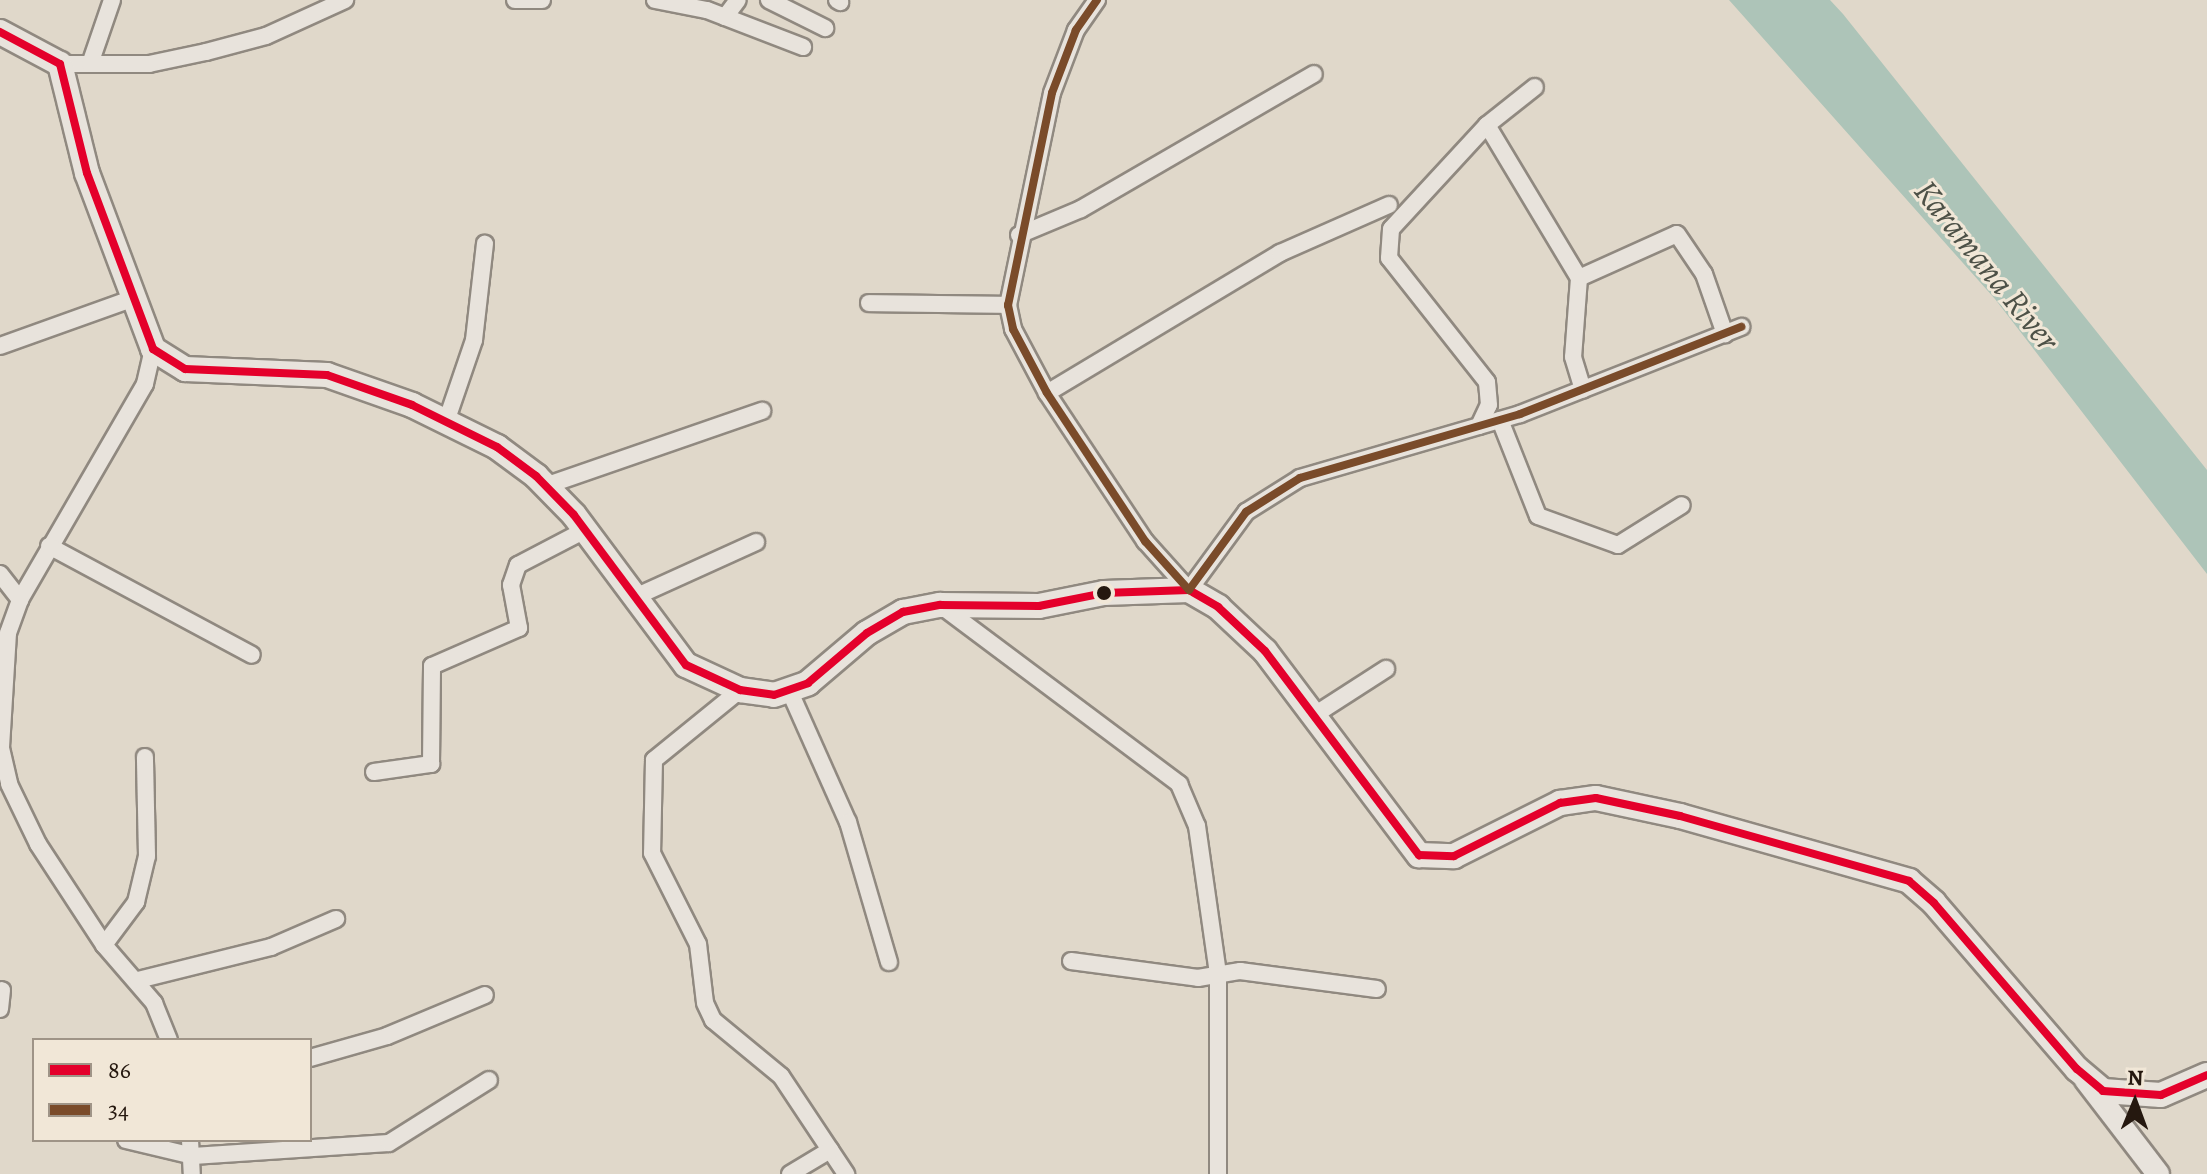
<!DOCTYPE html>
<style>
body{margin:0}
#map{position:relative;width:2207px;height:1174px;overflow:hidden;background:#e0d8ca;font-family:Alegreya,serif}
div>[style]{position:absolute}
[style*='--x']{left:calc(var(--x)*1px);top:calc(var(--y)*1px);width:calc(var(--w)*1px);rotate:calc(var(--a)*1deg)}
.water>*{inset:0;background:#adc4b8}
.roads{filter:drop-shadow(2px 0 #908980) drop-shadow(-2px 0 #908980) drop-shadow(0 2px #908980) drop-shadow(0 -2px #908980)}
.minor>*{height:16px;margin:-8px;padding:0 8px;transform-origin:8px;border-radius:8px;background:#e8e3dc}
.tertiary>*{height:22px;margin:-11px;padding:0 11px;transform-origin:11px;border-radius:11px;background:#e8e3dc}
.secondary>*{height:24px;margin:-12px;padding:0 12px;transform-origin:12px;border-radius:12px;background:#e8e3dc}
.bus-1>*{height:8px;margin:-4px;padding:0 4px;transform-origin:4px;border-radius:4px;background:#e4002b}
.bus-2>*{height:8px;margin:-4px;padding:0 4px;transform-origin:4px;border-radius:4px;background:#7a4b2a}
.dots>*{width:22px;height:22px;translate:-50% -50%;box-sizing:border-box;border:4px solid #f1e7d7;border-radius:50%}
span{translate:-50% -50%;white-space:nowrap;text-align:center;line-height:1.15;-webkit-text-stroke:6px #f1e7d7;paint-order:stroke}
.water-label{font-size:34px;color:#4d5147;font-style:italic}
.legend{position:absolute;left:32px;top:1038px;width:280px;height:104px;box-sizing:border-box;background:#f1e7d7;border:2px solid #9f9487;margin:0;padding:10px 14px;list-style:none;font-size:24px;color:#25180f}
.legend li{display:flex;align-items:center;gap:16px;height:40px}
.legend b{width:40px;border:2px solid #9f9487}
.north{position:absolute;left:2095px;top:1062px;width:80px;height:80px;-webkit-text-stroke:6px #f1e7d7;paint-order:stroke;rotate:1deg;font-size:22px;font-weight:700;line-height:32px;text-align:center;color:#25180f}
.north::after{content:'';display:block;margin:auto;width:28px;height:36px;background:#25180f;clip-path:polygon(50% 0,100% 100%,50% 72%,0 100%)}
</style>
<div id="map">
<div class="water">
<i style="clip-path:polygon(1729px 0,1830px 0,1843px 14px,2207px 470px,2207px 574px,1995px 299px)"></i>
</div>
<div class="roads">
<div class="minor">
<i style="--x:515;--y:0;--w:27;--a:0"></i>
<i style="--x:655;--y:0;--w:53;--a:10.9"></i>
<i style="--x:707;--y:10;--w:103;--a:21.1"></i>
<i style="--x:769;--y:0;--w:63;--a:26.6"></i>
<i style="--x:837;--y:0;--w:4;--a:34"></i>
<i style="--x:1097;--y:0;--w:37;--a:125"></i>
<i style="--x:1076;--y:30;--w:67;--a:110.9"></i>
<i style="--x:1052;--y:93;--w:217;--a:101.7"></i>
<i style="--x:1008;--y:305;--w:25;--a:78"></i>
<i style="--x:1013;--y:329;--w:72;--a:62"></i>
<i style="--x:1047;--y:393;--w:178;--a:56.5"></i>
<i style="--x:1145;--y:541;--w:66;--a:48.1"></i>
<i style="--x:1189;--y:590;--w:97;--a:-53.8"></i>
<i style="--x:1246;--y:512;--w:64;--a:-32.2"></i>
<i style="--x:1300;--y:478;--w:229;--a:-16.2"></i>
<i style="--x:1520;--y:414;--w:238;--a:-21.5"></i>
<i style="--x:725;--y:17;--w:21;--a:-53"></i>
<i style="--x:60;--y:64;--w:89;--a:0"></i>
<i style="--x:149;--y:64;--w:58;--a:-11.9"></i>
<i style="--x:206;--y:52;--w:62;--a:-14.9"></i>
<i style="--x:266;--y:36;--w:87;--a:-24.5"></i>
<i style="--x:90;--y:64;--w:68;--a:-71"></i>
<i style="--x:1487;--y:125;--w:179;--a:59"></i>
<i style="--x:1579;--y:278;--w:79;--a:94.3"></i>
<i style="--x:1573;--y:357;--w:34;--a:73"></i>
<i style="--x:1019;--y:235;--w:67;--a:-22.8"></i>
<i style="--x:1081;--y:209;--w:269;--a:-30.1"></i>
<i style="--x:1579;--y:278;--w:107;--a:-24.2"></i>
<i style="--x:1677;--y:234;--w:48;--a:56"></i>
<i style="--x:1704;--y:274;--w:64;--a:70.7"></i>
<i style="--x:869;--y:303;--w:139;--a:0.8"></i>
<i style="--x:0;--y:346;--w:142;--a:-19.7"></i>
<i style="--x:153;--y:349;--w:36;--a:103"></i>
<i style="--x:145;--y:384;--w:250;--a:120.1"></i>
<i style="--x:20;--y:600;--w:35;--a:110"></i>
<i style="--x:8;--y:633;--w:115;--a:93.5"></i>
<i style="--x:1;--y:748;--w:37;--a:77"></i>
<i style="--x:9;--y:784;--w:67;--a:64.2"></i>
<i style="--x:38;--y:844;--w:121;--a:56.8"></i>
<i style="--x:104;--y:945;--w:77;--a:49.2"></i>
<i style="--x:154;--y:1003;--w:40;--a:68"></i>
<i style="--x:1047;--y:393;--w:272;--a:-31"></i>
<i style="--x:1280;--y:253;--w:119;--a:-23.8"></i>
<i style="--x:1500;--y:420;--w:103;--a:68.4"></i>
<i style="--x:1538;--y:516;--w:85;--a:19.9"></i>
<i style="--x:1618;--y:545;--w:75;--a:-32"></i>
<i style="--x:446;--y:422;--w:87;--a:-71.1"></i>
<i style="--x:474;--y:340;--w:97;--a:-83.5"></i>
<i style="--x:1479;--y:426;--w:23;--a:-65"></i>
<i style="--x:1489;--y:405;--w:23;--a:-95"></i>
<i style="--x:1487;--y:382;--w:158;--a:-128.3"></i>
<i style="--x:1389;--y:258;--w:29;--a:-86"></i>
<i style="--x:1391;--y:229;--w:142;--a:-47.3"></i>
<i style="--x:1487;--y:125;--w:61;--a:-38.4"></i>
<i style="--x:545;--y:486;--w:230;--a:-19.1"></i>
<i style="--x:49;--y:546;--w:230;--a:28.2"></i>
<i style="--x:0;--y:574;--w:33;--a:52"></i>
<i style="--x:635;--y:597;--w:133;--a:-24.4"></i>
<i style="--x:940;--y:605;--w:299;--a:36.8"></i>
<i style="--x:1179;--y:784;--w:46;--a:66.8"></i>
<i style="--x:1197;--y:826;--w:149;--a:81.9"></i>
<i style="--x:1218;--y:974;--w:200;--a:90"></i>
<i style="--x:740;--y:690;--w:111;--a:140.9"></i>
<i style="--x:654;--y:760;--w:93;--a:91.2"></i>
<i style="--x:652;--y:853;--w:102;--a:63.2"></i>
<i style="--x:698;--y:944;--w:59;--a:83.2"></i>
<i style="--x:705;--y:1003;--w:19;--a:65"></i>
<i style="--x:713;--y:1020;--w:88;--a:39.5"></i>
<i style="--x:781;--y:1076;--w:118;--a:56.4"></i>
<i style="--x:790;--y:692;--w:142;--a:66"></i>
<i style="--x:848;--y:822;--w:146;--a:73.7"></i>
<i style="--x:1313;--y:716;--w:87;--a:-32.8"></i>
<i style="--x:374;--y:772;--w:58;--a:-8"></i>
<i style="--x:431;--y:764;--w:98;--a:-89.4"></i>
<i style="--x:432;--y:666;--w:95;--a:-23.6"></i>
<i style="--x:519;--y:628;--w:44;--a:-100.5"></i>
<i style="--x:511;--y:585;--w:21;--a:-71"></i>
<i style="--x:518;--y:565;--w:76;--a:-27.6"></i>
<i style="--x:104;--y:945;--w:54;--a:-53.3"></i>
<i style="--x:136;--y:902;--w:47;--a:-76.6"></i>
<i style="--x:147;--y:856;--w:99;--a:-91.2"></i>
<i style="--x:1071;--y:961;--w:128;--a:7.6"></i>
<i style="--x:1198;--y:978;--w:43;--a:-9.5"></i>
<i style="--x:1240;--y:971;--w:138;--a:7.5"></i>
<i style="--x:138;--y:980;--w:137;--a:-13.9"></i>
<i style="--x:271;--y:947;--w:71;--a:-23.3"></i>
<i style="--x:0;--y:1009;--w:19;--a:-84"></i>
<i style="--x:310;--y:1058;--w:80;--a:-15.9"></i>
<i style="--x:387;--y:1036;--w:106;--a:-22.7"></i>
<i style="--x:126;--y:1140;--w:69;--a:13.4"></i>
<i style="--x:193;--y:1156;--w:196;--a:-3.8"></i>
<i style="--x:389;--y:1143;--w:118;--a:-32.2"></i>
<i style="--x:190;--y:1140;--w:34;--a:87"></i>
<i style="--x:790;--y:1174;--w:47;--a:-31"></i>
</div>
<div class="tertiary">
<i style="--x:2086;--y:1080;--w:118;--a:52.5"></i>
</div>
<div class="secondary">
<i style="--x:0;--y:32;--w:68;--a:28.1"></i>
<i style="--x:60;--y:64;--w:112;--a:76.1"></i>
<i style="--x:87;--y:173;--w:188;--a:69.4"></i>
<i style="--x:153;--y:349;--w:38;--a:32"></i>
<i style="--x:185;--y:369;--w:142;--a:2.4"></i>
<i style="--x:327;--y:375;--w:90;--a:19.4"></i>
<i style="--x:412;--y:405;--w:95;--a:26.3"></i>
<i style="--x:497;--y:447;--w:49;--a:36.6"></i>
<i style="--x:536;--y:476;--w:54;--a:45.7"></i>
<i style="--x:574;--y:515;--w:187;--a:53.3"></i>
<i style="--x:686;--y:665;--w:60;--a:24.8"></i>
<i style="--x:740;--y:690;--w:34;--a:8"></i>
<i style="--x:774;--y:695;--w:36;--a:-19"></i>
<i style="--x:808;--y:683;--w:77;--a:-40.3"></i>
<i style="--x:867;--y:633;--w:42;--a:-30.3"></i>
<i style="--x:903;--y:612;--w:38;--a:-11"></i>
<i style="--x:940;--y:605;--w:99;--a:0.6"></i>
<i style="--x:1039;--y:606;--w:66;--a:-11.3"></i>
<i style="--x:1104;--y:593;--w:85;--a:-2"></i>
<i style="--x:1189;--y:590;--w:34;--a:30"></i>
<i style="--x:1218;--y:607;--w:64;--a:43.1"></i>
<i style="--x:1265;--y:651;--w:256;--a:53"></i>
<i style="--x:1419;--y:855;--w:35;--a:2"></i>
<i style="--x:1454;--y:856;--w:119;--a:-26.6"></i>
<i style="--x:1560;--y:803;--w:36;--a:-8"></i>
<i style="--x:1596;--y:798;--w:86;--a:12.1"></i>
<i style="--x:1680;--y:816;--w:238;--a:15.8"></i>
<i style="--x:1909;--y:881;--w:33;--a:41"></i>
<i style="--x:1934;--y:903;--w:219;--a:49.3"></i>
<i style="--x:2077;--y:1069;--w:34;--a:40"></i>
<i style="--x:2103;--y:1091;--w:58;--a:3.9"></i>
<i style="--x:2161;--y:1095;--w:50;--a:-23.5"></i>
</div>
</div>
<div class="bus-1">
<i style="--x:0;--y:32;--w:68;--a:28.1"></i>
<i style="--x:60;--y:64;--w:112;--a:76.1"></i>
<i style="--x:87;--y:173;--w:188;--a:69.4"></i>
<i style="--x:153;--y:349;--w:38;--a:32"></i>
<i style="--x:185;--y:369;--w:142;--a:2.4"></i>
<i style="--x:327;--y:375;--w:90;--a:19.4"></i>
<i style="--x:412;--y:405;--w:95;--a:26.3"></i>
<i style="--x:497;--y:447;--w:49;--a:36.6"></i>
<i style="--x:536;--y:476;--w:54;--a:45.7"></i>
<i style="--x:574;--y:515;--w:187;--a:53.3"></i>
<i style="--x:686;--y:665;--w:60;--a:24.8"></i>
<i style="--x:740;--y:690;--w:34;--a:8"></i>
<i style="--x:774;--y:695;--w:36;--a:-19"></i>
<i style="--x:808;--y:683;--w:77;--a:-40.3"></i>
<i style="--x:867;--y:633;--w:42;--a:-30.3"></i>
<i style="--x:903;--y:612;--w:38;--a:-11"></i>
<i style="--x:940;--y:605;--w:99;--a:0.6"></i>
<i style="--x:1039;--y:606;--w:66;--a:-11.3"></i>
<i style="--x:1104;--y:593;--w:85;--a:-2"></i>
<i style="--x:1189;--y:590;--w:34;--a:30"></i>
<i style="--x:1218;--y:607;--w:64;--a:43.1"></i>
<i style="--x:1265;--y:651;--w:256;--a:53"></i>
<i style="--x:1419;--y:855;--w:35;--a:2"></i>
<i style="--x:1454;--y:856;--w:119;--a:-26.6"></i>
<i style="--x:1560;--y:803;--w:36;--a:-8"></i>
<i style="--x:1596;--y:798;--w:86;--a:12.1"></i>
<i style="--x:1680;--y:816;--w:238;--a:15.8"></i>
<i style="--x:1909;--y:881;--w:33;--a:41"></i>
<i style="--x:1934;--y:903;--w:219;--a:49.3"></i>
<i style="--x:2077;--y:1069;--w:34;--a:40"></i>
<i style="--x:2103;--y:1091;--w:58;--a:3.9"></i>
<i style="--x:2161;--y:1095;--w:50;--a:-23.5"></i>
</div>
<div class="bus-2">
<i style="--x:1097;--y:0;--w:37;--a:125"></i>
<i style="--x:1076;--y:30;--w:67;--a:110.9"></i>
<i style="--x:1052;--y:93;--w:217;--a:101.7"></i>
<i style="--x:1008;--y:305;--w:25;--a:78"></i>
<i style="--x:1013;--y:329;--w:72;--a:62"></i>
<i style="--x:1047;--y:393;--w:178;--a:56.5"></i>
<i style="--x:1145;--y:541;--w:66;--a:48.1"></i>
<i style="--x:1189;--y:590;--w:97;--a:-53.8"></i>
<i style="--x:1246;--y:512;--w:64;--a:-32.2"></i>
<i style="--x:1300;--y:478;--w:229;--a:-16.2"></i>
<i style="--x:1520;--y:414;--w:238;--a:-21.5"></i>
</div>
<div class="dots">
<i style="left:1104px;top:593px;background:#25180f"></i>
</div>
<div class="water-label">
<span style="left:1987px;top:265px;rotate:51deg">Karamana River</span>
</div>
<ul class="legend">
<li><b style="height:10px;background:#e4002b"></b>86</li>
<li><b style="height:10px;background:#7a4b2a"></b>34</li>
</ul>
<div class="north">N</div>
</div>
